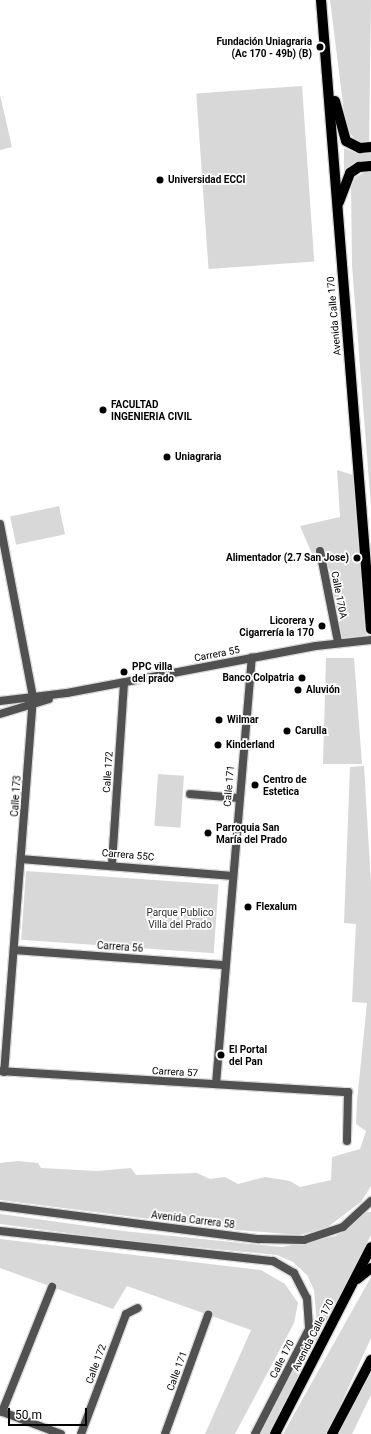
<!DOCTYPE html>
<meta charset="utf-8">
<style>
body{margin:0}
#map{position:relative;width:371px;height:1434px;overflow:hidden;background:#fff;font-family:Roboto,sans-serif}
div>[style]{position:absolute}
[style*='--x']{left:calc(var(--x)*1px);top:calc(var(--y)*1px);width:calc(var(--w)*1px);rotate:calc(var(--a)*1deg)}
.green>*{inset:0;background:#d8d8d8;transform-origin:0 0}
.roads{filter:drop-shadow(1px 0 #dbdbdb) drop-shadow(-1px 0 #dbdbdb) drop-shadow(0 1px #dbdbdb) drop-shadow(0 -1px #dbdbdb)}
.minor>*{height:8px;margin:-4px;padding:0 4px;transform-origin:4px;border-radius:4px;background:#515151}
.tertiary>*{height:8px;margin:-4px;padding:0 4px;transform-origin:4px;border-radius:4px;background:#515151}
.primary>*{height:10px;margin:-5px;padding:0 5px;transform-origin:5px;border-radius:5px;background:#000}
.dots>*{width:11px;height:11px;translate:-50% -50%;box-sizing:border-box;border:2px solid #fff;border-radius:50%}
span{translate:-50% -50%;white-space:nowrap;text-align:center;line-height:1.15;-webkit-text-stroke:3.5px #fff;paint-order:stroke}
.poi-label{font-size:10px;color:#000;font-weight:700}
.right{translate:-100% -50%;text-align:right}
.left{translate:0 -50%;text-align:left}
.street-label{font-size:10px;color:#000}
.park-label{font-size:10px;color:#2f2f2f}
.scale{position:absolute;left:8px;top:1408px;width:79px;height:18px;box-sizing:border-box;border:2px solid #000;border-top:0;padding-left:5px;font-size:12px;line-height:14px;white-space:nowrap;color:#000;-webkit-text-stroke:3px #fff;paint-order:stroke}
</style>
<div id="map">
<div class="green">
<i style="clip-path:polygon(330px 0,371px 0,369px 143px,357px 142px,346px 128px)"></i>
<i style="left:302px;top:86px;width:176px;height:106px;rotate:86deg"></i>
<i style="clip-path:polygon(0 95px,12px 147px,0 150px)"></i>
<i style="clip-path:polygon(344px 148px,358px 154px,371px 153px,371px 161px,359px 162px,344px 171px)"></i>
<i style="clip-path:polygon(365px 172px,371px 172px,371px 507px,352px 265px,351px 187px,356px 177px)"></i>
<i style="clip-path:polygon(337px 470px,353px 475px,359px 512px,367px 637px,340px 638px,330px 569px,315px 561px,300px 526px,340px 517px)"></i>
<i style="left:59px;top:506px;width:29px;height:50px;rotate:78deg"></i>
<i style="clip-path:polygon(326px 658px,354px 658px,362px 764px,323px 764px)"></i>
<i style="clip-path:polygon(364px 766px,371px 883px,371px 1186px,361px 1202px,325px 1229px,299px 1235px,237px 1230px,0 1200px,0 1163px,18px 1161px,38px 1163px,41px 1168px,97px 1171px,131px 1168px,136px 1175px,197px 1173px,210px 1179px,225px 1177px,238px 1184px,265px 1177px,290px 1181px,300px 1187px,331px 1180px,332px 1157px,360px 1149px,366px 1131px,356px 1124px,357px 1101px,367px 1003px,352px 1002px,356px 924px,344px 923px,350px 767px)"></i>
<i style="left:158px;top:774px;width:26px;height:52px;rotate:4deg"></i>
<i style="left:26px;top:871px;width:193px;height:69px;rotate:4deg"></i>
<i style="clip-path:polygon(367px 1212px,371px 1212px,371px 1235px,269px 1434px,260px 1434px,317px 1325px,314px 1290px,307px 1275px,293px 1262px,277px 1255px,120px 1240px,0 1224px,0 1214px,123px 1231px,282px 1247px,336px 1236px)"></i>
<i style="clip-path:polygon(0 1239px,261px 1270px,285px 1284px,298px 1303px,294px 1323px,235px 1434px,205px 1434px,251px 1330px,127px 1286px,113px 1309px,0 1268px)"></i>
<i style="clip-path:polygon(371px 1277px,371px 1338px,327px 1434px,283px 1434px)"></i>
<i style="clip-path:polygon(371px 1373px,371px 1395px,352px 1434px,338px 1434px)"></i>
</div>
<div class="roads">
<div class="minor">
<i style="--x:0;--y:524;--w:176;--a:79.2"></i>
<i style="--x:33;--y:697;--w:376;--a:94.4"></i>
<i style="--x:320;--y:551;--w:93;--a:78.8"></i>
<i style="--x:190;--y:794;--w:48;--a:4.8"></i>
<i style="--x:21;--y:859;--w:212;--a:4.6"></i>
<i style="--x:112;--y:864;--w:182;--a:-86.2"></i>
<i style="--x:14;--y:950;--w:212;--a:4.1"></i>
<i style="--x:0;--y:1071;--w:349;--a:3.5"></i>
<i style="--x:348;--y:1092;--w:49;--a:91.2"></i>
<i style="--x:216;--y:1084;--w:428;--a:-85.2"></i>
<i style="--x:0;--y:1411;--w:65;--a:20.7"></i>
<i style="--x:2;--y:1412;--w:135;--a:-68.2"></i>
<i style="--x:81;--y:1434;--w:128;--a:-69.4"></i>
<i style="--x:126;--y:1314;--w:13;--a:-27"></i>
<i style="--x:165;--y:1434;--w:127;--a:-70.1"></i>
</div>
<div class="tertiary">
<i style="--x:0;--y:701;--w:67;--a:-6.8"></i>
<i style="--x:67;--y:693;--w:253;--a:-10.7"></i>
<i style="--x:316;--y:646;--w:55;--a:-6.2"></i>
<i style="--x:0;--y:714;--w:51;--a:-17"></i>
<i style="--x:0;--y:1206;--w:261;--a:7.3"></i>
<i style="--x:259;--y:1239;--w:45;--a:1.3"></i>
<i style="--x:304;--y:1240;--w:41;--a:-18.4"></i>
<i style="--x:343;--y:1227;--w:38;--a:-43"></i>
<i style="--x:0;--y:1231;--w:275;--a:6.3"></i>
<i style="--x:273;--y:1261;--w:24;--a:30"></i>
<i style="--x:294;--y:1273;--w:28;--a:63"></i>
<i style="--x:307;--y:1298;--w:31;--a:86"></i>
<i style="--x:309;--y:1329;--w:118;--a:117.2"></i>
</div>
<div class="primary">
<i style="--x:321;--y:0;--w:631;--a:85.46"></i>
<i style="--x:335;--y:101;--w:41;--a:74.6"></i>
<i style="--x:346;--y:141;--w:16;--a:27"></i>
<i style="--x:360;--y:148;--w:11;--a:-5"></i>
<i style="--x:339;--y:202;--w:31;--a:-69"></i>
<i style="--x:350;--y:173;--w:11;--a:-34"></i>
<i style="--x:359;--y:167;--w:12;--a:-5"></i>
<i style="--x:357;--y:1279;--w:18;--a:-38"></i>
<i style="--x:275;--y:1434;--w:210;--a:-62.8"></i>
<i style="--x:332;--y:1434;--w:84;--a:-62.2"></i>
</div>
</div>
<div class="dots">
<i style="left:320px;top:47px;background:#000"></i>
<i style="left:160px;top:180px;background:#000"></i>
<i style="left:103px;top:410px;background:#000"></i>
<i style="left:167px;top:457px;background:#000"></i>
<i style="left:357px;top:558px;background:#000"></i>
<i style="left:322px;top:626px;background:#000"></i>
<i style="left:124px;top:672px;background:#000"></i>
<i style="left:302px;top:678px;background:#000"></i>
<i style="left:298px;top:690px;background:#000"></i>
<i style="left:219px;top:720px;background:#000"></i>
<i style="left:287px;top:731px;background:#000"></i>
<i style="left:218px;top:745px;background:#000"></i>
<i style="left:255px;top:785px;background:#000"></i>
<i style="left:208px;top:833px;background:#000"></i>
<i style="left:248px;top:907px;background:#000"></i>
<i style="left:221px;top:1055px;background:#000"></i>
</div>
<div class="poi-label">
<span class="right" style="left:312px;top:47px">Fundación Uniagraria<br>(Ac 170 - 49b) (B)</span>
<span class="left" style="left:168px;top:180px">Universidad ECCI</span>
<span class="left" style="left:111px;top:410px">FACULTAD<br>INGENIERIA CIVIL</span>
<span class="left" style="left:175px;top:457px">Uniagraria</span>
<span class="right" style="left:349px;top:558px">Alimentador (2.7 San Jose)</span>
<span class="right" style="left:314px;top:626px">Licorera y<br>Cigarrería la 170</span>
<span class="left" style="left:132px;top:672px">PPC villa<br>del prado</span>
<span class="right" style="left:294px;top:678px">Banco Colpatria</span>
<span class="left" style="left:306px;top:690px">Aluvión</span>
<span class="left" style="left:227px;top:720px">Wilmar</span>
<span class="left" style="left:295px;top:731px">Carulla</span>
<span class="left" style="left:226px;top:745px">Kinderland</span>
<span class="left" style="left:263px;top:785px">Centro de<br>Estetica</span>
<span class="left" style="left:216px;top:833px">Parroquia San<br>María del Prado</span>
<span class="left" style="left:256px;top:907px">Flexalum</span>
<span class="left" style="left:229px;top:1055px">El Portal<br>del Pan</span>
</div>
<div class="street-label">
<span style="left:334px;top:316px;rotate:-95deg">Avenida Calle 170</span>
<span style="left:339px;top:595px;rotate:79deg">Calle 170A</span>
<span style="left:217px;top:654px;rotate:-11deg">Carrera 55</span>
<span style="left:108px;top:772px;rotate:-86deg">Calle 172</span>
<span style="left:229px;top:786px;rotate:-85deg">Calle 171</span>
<span style="left:16px;top:796px;rotate:-86deg">Calle 173</span>
<span style="left:128px;top:855px;rotate:5deg">Carrera 55C</span>
<span style="left:120px;top:947px;rotate:4deg">Carrera 56</span>
<span style="left:175px;top:1072px;rotate:3deg">Carrera 57</span>
<span style="left:193px;top:1220px;rotate:7deg">Avenida Carrera 58</span>
<span style="left:313px;top:1335px;rotate:-63deg">Avenida Calle 170</span>
<span style="left:282px;top:1359px;rotate:-63deg">Calle 170</span>
<span style="left:96px;top:1364px;rotate:-70deg">Calle 172</span>
<span style="left:177px;top:1371px;rotate:-70deg">Calle 171</span>
</div>
<div class="park-label">
<span style="left:180px;top:918px">Parque Publico<br>Villa del Prado</span>
</div>
<div class="scale">50 m</div>
</div>
